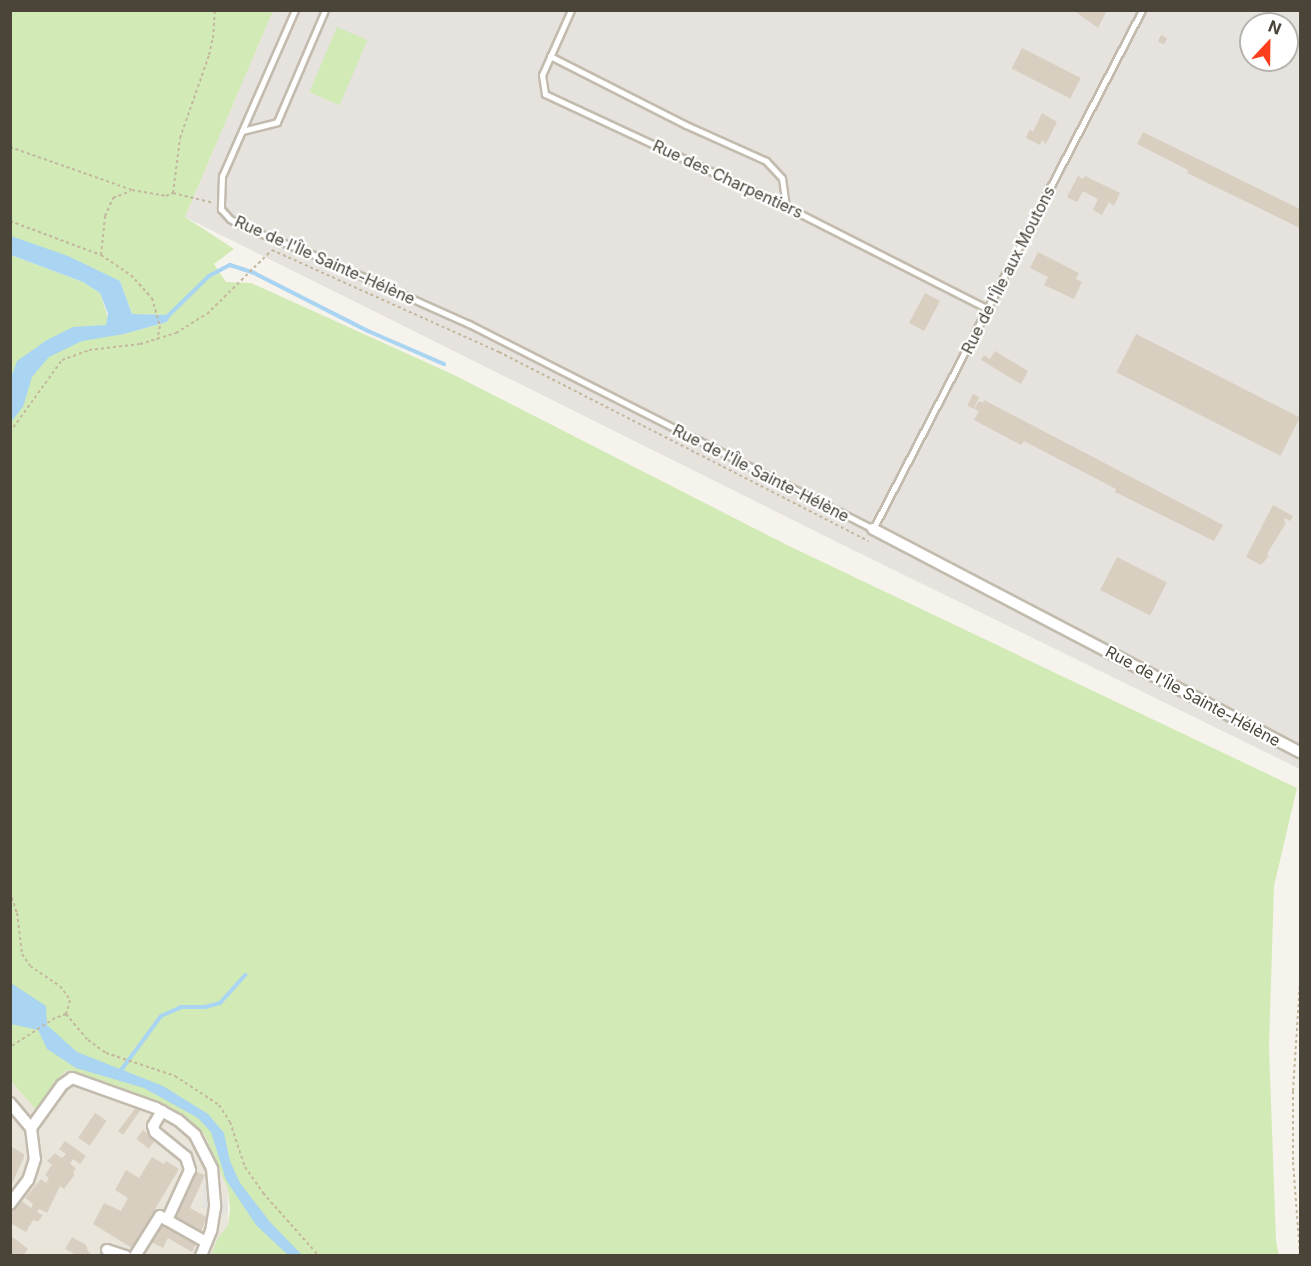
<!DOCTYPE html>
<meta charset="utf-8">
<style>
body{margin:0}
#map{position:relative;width:1311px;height:1266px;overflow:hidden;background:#f6f3ec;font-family:Inter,sans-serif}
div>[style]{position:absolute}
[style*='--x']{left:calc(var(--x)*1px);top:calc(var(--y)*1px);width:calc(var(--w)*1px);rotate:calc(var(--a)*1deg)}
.residential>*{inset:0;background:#eae5da}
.industrial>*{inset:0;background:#e6e2dd}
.green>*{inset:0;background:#d2eab5;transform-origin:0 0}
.parking>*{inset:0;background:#e5e3e0}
.water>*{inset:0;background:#a9d4f2}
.stream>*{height:4px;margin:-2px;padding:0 2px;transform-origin:2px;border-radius:2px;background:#a9d4f2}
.building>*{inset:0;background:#d8cfc1;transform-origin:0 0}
.path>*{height:2px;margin-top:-1px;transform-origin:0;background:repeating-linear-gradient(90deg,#c4b79f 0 3px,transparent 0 6px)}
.roads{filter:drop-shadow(2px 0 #c2bbae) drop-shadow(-2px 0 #c2bbae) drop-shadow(0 2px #c2bbae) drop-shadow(0 -2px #c2bbae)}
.service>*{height:5px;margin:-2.5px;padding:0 2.5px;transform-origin:2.5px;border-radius:2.5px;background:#fff}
.minor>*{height:10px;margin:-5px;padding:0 5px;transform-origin:5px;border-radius:5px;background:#fff}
span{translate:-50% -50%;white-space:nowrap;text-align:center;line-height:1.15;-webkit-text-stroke:4.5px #fff;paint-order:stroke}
.street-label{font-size:16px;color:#4b4439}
.frame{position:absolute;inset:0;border:12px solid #4b4439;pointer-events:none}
.north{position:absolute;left:1239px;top:12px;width:60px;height:60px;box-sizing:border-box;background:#fff;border:2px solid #b7b4b0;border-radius:50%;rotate:22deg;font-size:16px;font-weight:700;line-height:24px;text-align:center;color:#4b4439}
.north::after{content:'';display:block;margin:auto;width:21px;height:27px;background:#fc3f1d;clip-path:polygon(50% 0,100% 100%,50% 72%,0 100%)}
</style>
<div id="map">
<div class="residential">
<i style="clip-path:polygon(66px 1070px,160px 1102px,205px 1135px,228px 1190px,228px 1226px,270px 1255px,11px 1255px,10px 1080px,37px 1111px)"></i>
</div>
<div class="industrial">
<i style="clip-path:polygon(evenodd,273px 11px,1300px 11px,1300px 769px,843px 545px,185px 217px,273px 11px,1251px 24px,1287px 24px,1287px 60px,1251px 60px,1251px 24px)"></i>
</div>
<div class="green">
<i style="clip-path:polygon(10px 11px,273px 11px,185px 217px,234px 249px,214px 264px,226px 282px,251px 283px,452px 374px,789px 546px,1297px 788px,1274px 886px,1269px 1046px,1276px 1241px,1279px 1255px,211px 1255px,219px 1236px,228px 1226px,230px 1209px,228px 1190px,205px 1135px,160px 1102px,66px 1070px,37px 1111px,10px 1080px,11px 255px,83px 282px,100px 293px,112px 330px,124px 334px,167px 322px,170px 315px,132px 314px,120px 281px,93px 269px,11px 242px)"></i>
<i style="left:337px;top:27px;width:33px;height:71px;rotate:23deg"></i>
</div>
<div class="parking">
<i style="clip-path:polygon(204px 1180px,212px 1188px,212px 1212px,202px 1207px)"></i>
<i style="clip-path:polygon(227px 1197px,228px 1212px,217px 1218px,219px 1201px)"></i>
</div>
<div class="water">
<i style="clip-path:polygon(11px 236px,68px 256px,120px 281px,132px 314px,171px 315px,167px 322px,124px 334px,82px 341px,49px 357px,32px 377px,23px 407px,11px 422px,11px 378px,17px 361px,47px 340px,73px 327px,106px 325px,108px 314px,100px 293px,83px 282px,11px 255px)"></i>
<i style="clip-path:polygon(11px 983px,46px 1006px,47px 1025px,77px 1052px,163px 1086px,208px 1114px,224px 1133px,230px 1161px,240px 1183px,270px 1222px,302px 1255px,288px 1255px,256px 1225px,226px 1180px,211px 1132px,198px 1118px,144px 1088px,76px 1068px,47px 1049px,38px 1030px,11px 1024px)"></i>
</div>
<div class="stream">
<i style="--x:168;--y:316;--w:57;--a:-44.3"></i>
<i style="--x:209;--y:276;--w:24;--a:-28"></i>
<i style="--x:230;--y:265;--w:25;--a:18"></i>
<i style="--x:254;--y:273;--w:128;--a:27"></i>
<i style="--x:368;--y:331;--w:83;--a:23.5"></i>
<i style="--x:119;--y:1073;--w:71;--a:-53.6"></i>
<i style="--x:161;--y:1016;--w:22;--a:-24"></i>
<i style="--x:181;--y:1007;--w:24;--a:0"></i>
<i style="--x:205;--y:1007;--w:16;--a:-15"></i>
<i style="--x:220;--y:1003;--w:38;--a:-48"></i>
</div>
<div class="building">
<i style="clip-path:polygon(1073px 10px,1107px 10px,1098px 28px)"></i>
<i style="left:1161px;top:35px;width:7px;height:7px;rotate:27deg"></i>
<i style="left:1022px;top:48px;width:66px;height:23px;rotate:27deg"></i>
<i style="clip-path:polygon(1042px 113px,1057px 122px,1046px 144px,1042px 140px,1040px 145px,1026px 138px,1030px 129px,1033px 132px)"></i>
<i style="clip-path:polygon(1143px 132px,1300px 209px,1300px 228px,1187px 173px,1188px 170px,1137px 144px)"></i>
<i style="clip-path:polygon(1078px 176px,1083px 179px,1085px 176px,1120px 193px,1114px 206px,1109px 202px,1102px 215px,1093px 210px,1098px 199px,1083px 191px,1077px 202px,1067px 197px)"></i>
<i style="clip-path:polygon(1038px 252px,1079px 273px,1076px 279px,1082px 282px,1074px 299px,1044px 285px,1048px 277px,1030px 268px)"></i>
<i style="left:925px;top:293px;width:17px;height:34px;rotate:28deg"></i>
<i style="left:1136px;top:334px;width:184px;height:43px;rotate:27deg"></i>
<i style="clip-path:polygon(995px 351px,1028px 371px,1021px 384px,981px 360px,984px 355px,990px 359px)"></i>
<i style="left:973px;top:394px;width:7px;height:13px;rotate:27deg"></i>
<i style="clip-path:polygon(984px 400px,1223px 525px,1214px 541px,1115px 492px,1116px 489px,1024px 441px,1021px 445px,974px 420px,979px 411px,974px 409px,979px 401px,983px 403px)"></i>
<i style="clip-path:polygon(1273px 505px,1293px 516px,1290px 521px,1285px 518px,1284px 521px,1286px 523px,1267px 554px,1269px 556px,1261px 565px,1246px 557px)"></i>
<i style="left:1117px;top:557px;width:56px;height:37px;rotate:27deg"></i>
<i style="clip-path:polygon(137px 1106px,142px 1108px,123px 1135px,118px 1131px)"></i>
<i style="left:95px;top:1113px;width:14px;height:30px;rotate:34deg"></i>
<i style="left:143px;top:1130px;width:16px;height:11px;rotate:38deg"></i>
<i style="clip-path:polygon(65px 1141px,86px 1156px,80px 1164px,73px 1159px,70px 1164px,76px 1168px,73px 1173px,75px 1174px,64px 1189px,60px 1186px,47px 1213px,39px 1209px,37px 1212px,43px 1215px,38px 1222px,33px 1220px,26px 1232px,10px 1223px,10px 1214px,22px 1201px,31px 1208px,33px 1204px,25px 1198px,41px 1179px,46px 1183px,49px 1178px,45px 1175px,52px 1165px,47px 1161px,55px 1153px,62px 1158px,66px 1154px,59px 1149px)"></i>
<i style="clip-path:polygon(10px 1146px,24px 1154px,24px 1157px,10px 1188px)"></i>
<i style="clip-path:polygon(152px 1157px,164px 1164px,166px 1161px,179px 1169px,132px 1248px,93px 1224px,104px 1203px,121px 1211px,128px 1198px,115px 1190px,126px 1170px,139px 1178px)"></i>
<i style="clip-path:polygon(195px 1171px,205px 1175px,190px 1208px,207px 1217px,200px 1234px,173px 1218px)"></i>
<i style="clip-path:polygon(161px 1222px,197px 1242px,192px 1252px,168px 1238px,163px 1248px,149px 1241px)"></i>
<i style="clip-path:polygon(10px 1235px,28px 1249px,23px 1256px,10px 1256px)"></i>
<i style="clip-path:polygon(72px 1237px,86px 1245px,88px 1251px,93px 1256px,78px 1256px,65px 1249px)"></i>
</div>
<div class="path">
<i style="--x:10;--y:147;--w:129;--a:19.4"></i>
<i style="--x:132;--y:190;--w:35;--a:10"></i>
<i style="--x:166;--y:196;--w:8;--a:-23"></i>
<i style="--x:173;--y:193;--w:42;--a:13.7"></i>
<i style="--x:173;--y:193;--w:55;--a:-82.7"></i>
<i style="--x:180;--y:138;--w:88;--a:-70.7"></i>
<i style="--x:209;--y:55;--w:17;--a:-77"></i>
<i style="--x:213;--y:38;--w:28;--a:-86"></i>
<i style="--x:10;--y:221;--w:97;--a:20.5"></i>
<i style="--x:101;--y:255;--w:36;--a:34"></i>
<i style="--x:131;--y:275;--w:31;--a:48"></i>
<i style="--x:152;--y:298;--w:29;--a:74"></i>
<i style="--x:160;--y:326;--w:14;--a:102"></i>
<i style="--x:101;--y:255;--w:39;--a:-84"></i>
<i style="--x:105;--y:216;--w:20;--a:-66"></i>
<i style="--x:113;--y:198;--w:19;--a:-21"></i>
<i style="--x:10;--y:432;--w:89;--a:-54.2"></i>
<i style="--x:62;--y:360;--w:29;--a:-20"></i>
<i style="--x:89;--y:350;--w:51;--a:-6.7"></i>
<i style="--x:140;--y:344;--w:38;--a:-17"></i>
<i style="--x:176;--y:333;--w:36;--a:-32"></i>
<i style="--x:207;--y:314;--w:91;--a:-44.6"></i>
<i style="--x:272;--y:250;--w:249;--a:24.2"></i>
<i style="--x:499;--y:352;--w:415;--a:27.1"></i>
<i style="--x:10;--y:892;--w:22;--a:72"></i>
<i style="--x:17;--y:913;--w:41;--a:83"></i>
<i style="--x:22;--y:954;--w:14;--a:56"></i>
<i style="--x:30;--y:966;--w:36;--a:34"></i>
<i style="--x:60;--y:986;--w:17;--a:54"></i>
<i style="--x:70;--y:1000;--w:15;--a:106"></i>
<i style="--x:66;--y:1014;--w:12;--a:160"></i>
<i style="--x:55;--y:1018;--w:54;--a:147.2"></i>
<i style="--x:1300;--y:980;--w:111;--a:93.6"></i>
<i style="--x:1293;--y:1091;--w:71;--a:90"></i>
<i style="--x:1293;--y:1162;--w:93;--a:85.7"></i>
<i style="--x:66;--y:1014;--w:34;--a:50"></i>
<i style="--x:88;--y:1040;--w:22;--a:36"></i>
<i style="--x:106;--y:1053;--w:73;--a:18.4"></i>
<i style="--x:175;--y:1076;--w:53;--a:33.4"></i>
<i style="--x:219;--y:1105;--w:20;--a:57"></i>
<i style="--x:230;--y:1122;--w:47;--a:71.6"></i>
<i style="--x:245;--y:1167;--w:32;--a:55"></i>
<i style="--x:263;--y:1193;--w:84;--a:48.4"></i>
</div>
<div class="roads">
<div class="service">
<i style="--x:295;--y:10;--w:181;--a:113.7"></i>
<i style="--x:222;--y:176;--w:33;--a:92"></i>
<i style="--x:221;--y:209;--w:13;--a:48"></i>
<i style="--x:230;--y:219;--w:14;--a:30"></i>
<i style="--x:242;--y:226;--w:83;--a:21.9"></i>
<i style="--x:319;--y:257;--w:164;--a:24.1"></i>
<i style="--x:469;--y:324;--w:453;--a:26.9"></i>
<i style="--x:873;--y:529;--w:585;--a:-62.6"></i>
<i style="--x:571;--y:10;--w:71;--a:114"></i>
<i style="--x:542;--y:75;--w:19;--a:81"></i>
<i style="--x:545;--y:94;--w:260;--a:25"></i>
<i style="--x:781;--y:204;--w:232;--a:26.9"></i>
<i style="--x:550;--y:56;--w:153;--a:26.9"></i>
<i style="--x:686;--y:125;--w:88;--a:24.2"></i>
<i style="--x:766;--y:161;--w:23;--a:47"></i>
<i style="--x:782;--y:178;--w:28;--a:82"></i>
<i style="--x:242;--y:131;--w:36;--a:-14"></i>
<i style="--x:277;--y:122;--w:122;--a:-66.8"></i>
</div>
<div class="minor">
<i style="--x:873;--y:529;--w:482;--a:27.6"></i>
<i style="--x:10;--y:1103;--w:33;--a:50"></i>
<i style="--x:31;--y:1128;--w:31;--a:83"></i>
<i style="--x:35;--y:1159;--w:22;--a:108"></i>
<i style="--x:28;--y:1180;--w:30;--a:127"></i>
<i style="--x:162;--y:1111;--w:17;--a:121"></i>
<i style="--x:153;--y:1126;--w:6;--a:72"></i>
<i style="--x:155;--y:1132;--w:40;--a:39"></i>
<i style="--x:186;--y:1157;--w:14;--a:73"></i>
<i style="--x:190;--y:1170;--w:55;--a:114.7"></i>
<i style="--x:167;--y:1220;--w:45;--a:29.4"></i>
<i style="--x:31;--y:1128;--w:53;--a:-54.2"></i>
<i style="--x:62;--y:1085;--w:12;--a:-35"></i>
<i style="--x:72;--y:1078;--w:89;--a:19.7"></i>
<i style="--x:156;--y:1108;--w:25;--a:29"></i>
<i style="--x:178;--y:1120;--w:23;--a:41"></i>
<i style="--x:195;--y:1135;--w:38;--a:63"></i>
<i style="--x:212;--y:1169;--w:38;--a:85"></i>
<i style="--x:215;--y:1207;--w:24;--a:99"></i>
<i style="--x:211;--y:1231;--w:27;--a:112"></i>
<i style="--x:107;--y:1250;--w:20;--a:18"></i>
<i style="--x:135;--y:1256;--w:47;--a:-58"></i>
<i style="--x:160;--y:1216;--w:8;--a:30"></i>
</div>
</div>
<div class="street-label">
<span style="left:728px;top:179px;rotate:25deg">Rue des Charpentiers</span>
<span style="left:325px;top:260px;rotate:24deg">Rue de l'Île Sainte-Hélène</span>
<span style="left:1008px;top:270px;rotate:-63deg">Rue de l'Île aux Moutons</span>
<span style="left:761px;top:473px;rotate:27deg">Rue de l'Île Sainte-Hélène</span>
<span style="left:1193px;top:696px;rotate:28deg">Rue de l'Île Sainte-Hélène</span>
</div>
<div class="frame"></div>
<div class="north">N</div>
</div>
